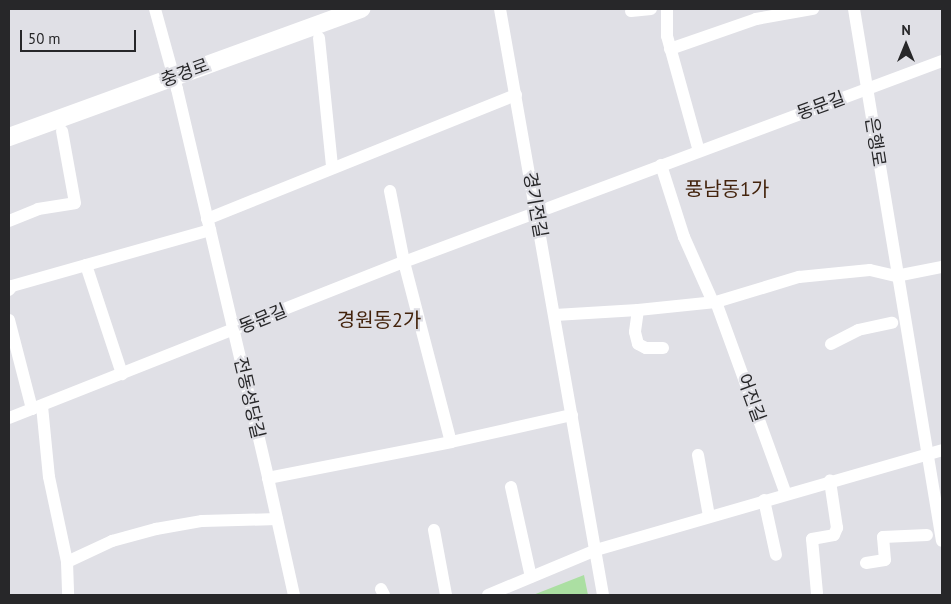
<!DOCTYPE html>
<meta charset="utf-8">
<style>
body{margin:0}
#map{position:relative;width:951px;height:604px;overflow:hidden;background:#e0e0e6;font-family:"PT Sans","Noto Sans KR",sans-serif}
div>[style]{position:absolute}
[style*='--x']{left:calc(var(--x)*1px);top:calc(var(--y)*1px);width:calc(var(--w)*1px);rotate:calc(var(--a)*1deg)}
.green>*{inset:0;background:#abdfa2}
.street>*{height:12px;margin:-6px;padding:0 6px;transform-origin:6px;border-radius:6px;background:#fff}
.secondary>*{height:18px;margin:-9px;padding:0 9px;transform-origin:9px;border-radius:9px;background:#fff}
span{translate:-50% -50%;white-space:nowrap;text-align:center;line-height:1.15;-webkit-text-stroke:4.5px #e0e0e6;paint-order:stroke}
.street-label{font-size:18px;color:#272729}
.quarter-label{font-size:20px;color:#43230c}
.frame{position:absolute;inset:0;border:10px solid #272729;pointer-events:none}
.north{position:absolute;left:881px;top:20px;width:50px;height:50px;-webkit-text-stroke:4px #e0e0e6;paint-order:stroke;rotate:0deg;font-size:14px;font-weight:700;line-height:20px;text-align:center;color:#272729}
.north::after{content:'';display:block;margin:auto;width:18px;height:22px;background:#272729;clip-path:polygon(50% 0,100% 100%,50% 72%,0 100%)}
.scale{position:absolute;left:20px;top:30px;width:116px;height:22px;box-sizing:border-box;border:2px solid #272729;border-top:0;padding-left:6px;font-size:15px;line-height:18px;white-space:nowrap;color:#272729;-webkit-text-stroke:4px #e0e0e6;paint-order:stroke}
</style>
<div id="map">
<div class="green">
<i style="clip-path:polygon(584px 575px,588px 595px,533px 595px)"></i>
</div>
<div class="street">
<i style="--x:155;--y:9;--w:83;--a:74.6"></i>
<i style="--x:177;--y:89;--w:400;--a:76.8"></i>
<i style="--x:268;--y:478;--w:120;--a:77.5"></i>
<i style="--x:500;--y:9;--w:595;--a:80.03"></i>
<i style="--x:667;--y:9;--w:27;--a:90"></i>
<i style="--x:667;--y:36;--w:119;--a:74.5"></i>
<i style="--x:854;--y:9;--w:539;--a:80.61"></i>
<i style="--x:631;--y:11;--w:20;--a:-6"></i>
<i style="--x:319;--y:38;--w:130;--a:84.2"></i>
<i style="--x:670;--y:49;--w:91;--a:-19.2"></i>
<i style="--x:756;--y:19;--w:58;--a:-10"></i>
<i style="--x:661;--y:165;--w:76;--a:72.3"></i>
<i style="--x:684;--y:237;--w:71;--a:66"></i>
<i style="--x:390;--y:191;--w:72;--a:78.8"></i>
<i style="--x:404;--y:262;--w:186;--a:75.4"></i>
<i style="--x:207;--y:219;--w:333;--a:-21.9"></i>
<i style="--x:9;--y:221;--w:31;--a:-22"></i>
<i style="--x:38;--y:209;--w:37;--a:-9"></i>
<i style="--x:75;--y:203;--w:73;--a:-100.2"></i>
<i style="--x:86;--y:265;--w:115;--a:71.7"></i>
<i style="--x:9;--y:290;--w:5;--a:-53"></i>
<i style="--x:12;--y:286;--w:206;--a:-15.8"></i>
<i style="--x:716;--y:302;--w:204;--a:70"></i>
<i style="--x:638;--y:310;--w:22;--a:98"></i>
<i style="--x:635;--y:332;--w:12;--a:76"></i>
<i style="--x:638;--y:344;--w:9;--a:27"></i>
<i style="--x:646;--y:348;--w:17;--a:0"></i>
<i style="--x:555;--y:315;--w:83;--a:-3.4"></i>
<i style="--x:638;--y:310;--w:78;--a:-5.9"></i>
<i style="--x:716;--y:302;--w:87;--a:-16.8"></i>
<i style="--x:799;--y:277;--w:71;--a:-5.6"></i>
<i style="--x:870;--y:270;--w:27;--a:13"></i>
<i style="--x:896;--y:276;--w:47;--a:-11.1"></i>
<i style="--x:9;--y:320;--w:92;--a:75.5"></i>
<i style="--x:831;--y:344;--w:30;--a:-27"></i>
<i style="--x:858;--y:330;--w:35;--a:-12"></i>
<i style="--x:42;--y:406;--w:71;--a:84.4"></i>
<i style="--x:49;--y:477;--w:87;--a:78"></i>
<i style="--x:67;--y:562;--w:33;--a:88"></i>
<i style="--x:9;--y:418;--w:425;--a:-21.6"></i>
<i style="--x:404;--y:262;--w:574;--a:-20.49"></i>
<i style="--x:698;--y:455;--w:62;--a:79.8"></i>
<i style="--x:268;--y:478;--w:187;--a:-11.1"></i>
<i style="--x:451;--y:442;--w:124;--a:-12.6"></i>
<i style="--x:511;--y:487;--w:92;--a:77.5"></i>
<i style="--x:764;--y:500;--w:56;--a:77.7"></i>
<i style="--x:434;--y:530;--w:66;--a:79.5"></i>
<i style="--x:67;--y:562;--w:50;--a:-25"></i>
<i style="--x:112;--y:541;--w:46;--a:-15.3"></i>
<i style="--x:156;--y:529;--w:47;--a:-9.9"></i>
<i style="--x:202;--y:521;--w:75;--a:-1.5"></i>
<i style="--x:866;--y:563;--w:19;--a:-9"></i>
<i style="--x:885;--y:560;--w:23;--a:-95"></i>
<i style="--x:883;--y:537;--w:44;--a:-2.6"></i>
<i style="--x:381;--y:589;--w:7;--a:63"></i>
<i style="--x:817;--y:593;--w:54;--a:-95.3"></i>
<i style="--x:812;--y:539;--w:22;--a:-10"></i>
<i style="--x:834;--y:535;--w:8;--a:-67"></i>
<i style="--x:837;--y:528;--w:48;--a:-98.5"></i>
<i style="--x:488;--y:595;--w:117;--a:-22.6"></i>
<i style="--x:596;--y:550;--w:360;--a:-16.1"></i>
</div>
<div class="secondary">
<i style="--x:9;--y:137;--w:375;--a:-20"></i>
</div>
<div class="street-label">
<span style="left:185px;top:73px;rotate:-20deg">충경로</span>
<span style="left:821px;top:106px;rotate:-20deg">동문길</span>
<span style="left:875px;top:142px;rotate:81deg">은행로</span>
<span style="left:535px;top:205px;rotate:80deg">경기전길</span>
<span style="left:263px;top:319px;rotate:-22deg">동문길</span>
<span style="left:249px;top:398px;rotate:77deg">전동성당길</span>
<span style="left:751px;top:398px;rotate:70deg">어진길</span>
</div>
<div class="quarter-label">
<span style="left:727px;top:189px">풍남동1가</span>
<span style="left:379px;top:320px">경원동2가</span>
</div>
<div class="frame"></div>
<div class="north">N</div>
<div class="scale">50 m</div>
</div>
